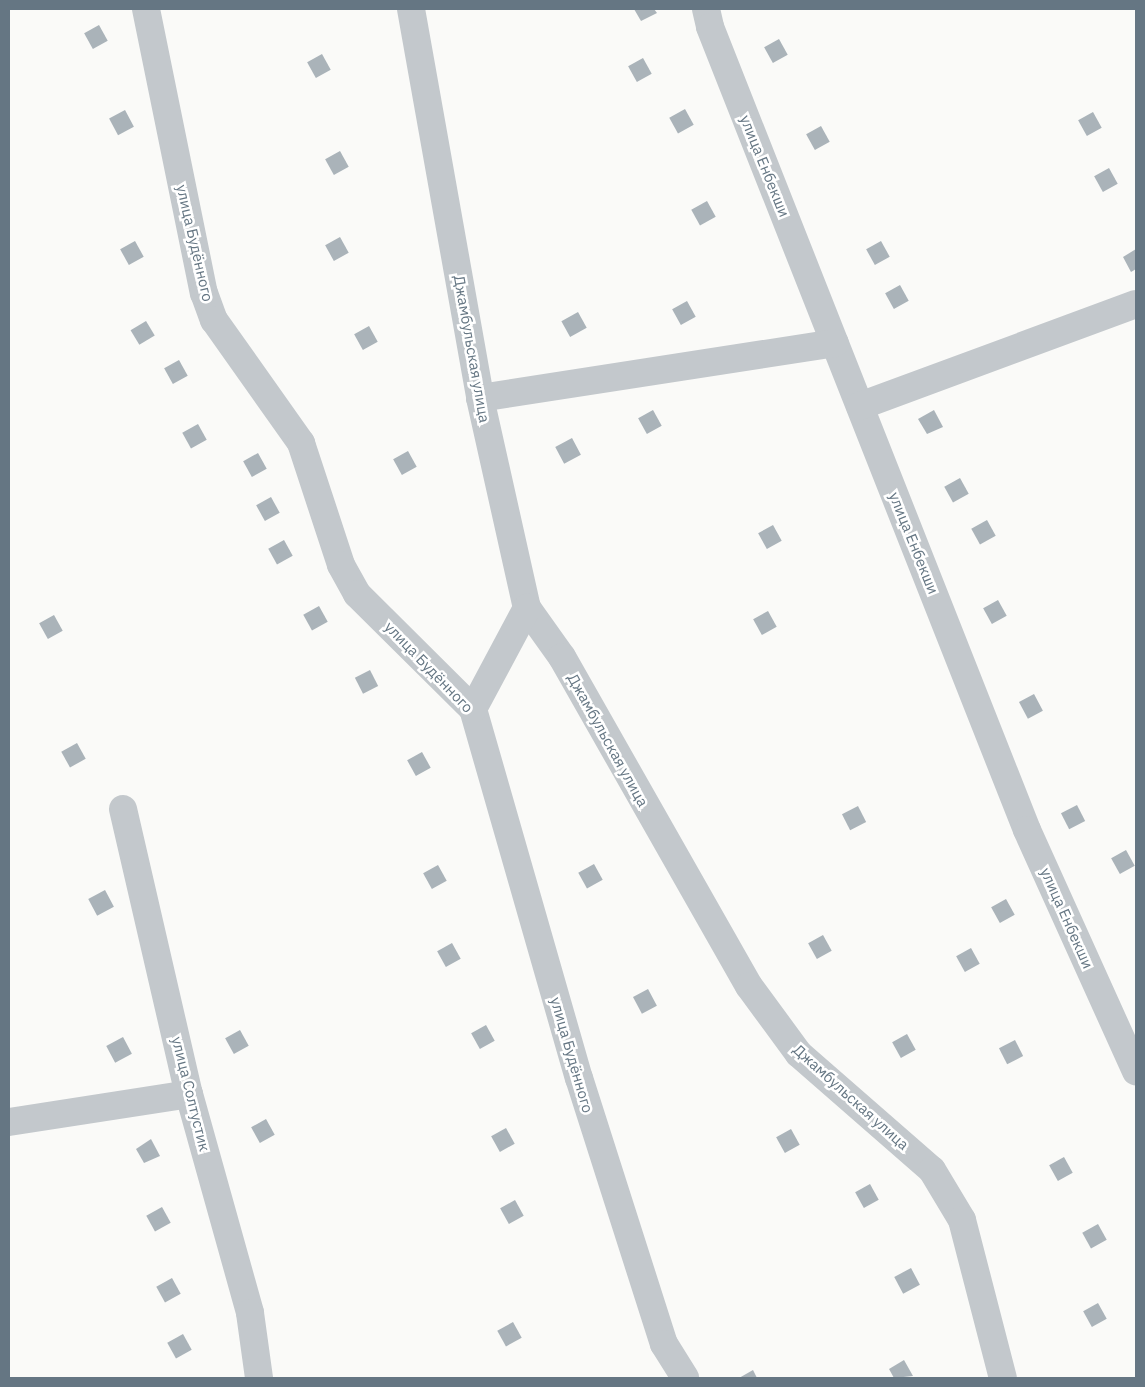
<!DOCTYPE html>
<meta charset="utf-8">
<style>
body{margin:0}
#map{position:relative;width:1145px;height:1387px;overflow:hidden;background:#fafaf8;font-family:"IBM Plex Sans",sans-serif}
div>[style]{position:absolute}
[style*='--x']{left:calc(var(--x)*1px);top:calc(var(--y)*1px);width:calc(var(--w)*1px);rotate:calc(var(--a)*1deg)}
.building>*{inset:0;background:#aab3b9;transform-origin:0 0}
.minor>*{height:28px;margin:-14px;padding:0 14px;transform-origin:14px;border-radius:14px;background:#c3c8cc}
span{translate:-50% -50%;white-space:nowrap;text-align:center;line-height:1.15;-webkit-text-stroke:5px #fff;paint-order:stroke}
.street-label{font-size:15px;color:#657683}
.frame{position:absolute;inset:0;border:10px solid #657683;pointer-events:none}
</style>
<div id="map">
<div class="building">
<i style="clip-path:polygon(634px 9px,654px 9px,657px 13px,641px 21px)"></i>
<i style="left:99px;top:25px;width:18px;height:17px;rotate:61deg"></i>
<i style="left:779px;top:39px;width:18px;height:17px;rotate:61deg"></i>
<i style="left:322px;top:54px;width:18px;height:17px;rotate:61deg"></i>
<i style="left:643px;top:58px;width:18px;height:17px;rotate:61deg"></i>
<i style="left:685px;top:109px;width:18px;height:18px;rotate:61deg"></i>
<i style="left:125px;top:110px;width:19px;height:18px;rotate:62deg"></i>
<i style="left:1093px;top:112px;width:18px;height:17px;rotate:61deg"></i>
<i style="left:821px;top:126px;width:18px;height:17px;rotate:61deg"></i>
<i style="left:340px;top:151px;width:18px;height:17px;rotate:61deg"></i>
<i style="left:1109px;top:168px;width:18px;height:17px;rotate:61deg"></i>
<i style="left:707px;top:201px;width:18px;height:18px;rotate:61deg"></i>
<i style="left:340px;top:237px;width:18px;height:17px;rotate:61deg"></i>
<i style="left:135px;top:241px;width:18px;height:17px;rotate:61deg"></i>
<i style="left:881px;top:241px;width:18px;height:17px;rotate:61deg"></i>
<i style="clip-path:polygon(1136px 249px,1136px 269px,1131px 272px,1123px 257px)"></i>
<i style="left:900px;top:285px;width:18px;height:17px;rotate:61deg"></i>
<i style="left:687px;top:301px;width:18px;height:17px;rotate:61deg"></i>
<i style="left:578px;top:312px;width:18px;height:19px;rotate:61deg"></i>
<i style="left:146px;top:321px;width:17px;height:18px;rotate:59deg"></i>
<i style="left:369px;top:326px;width:18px;height:17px;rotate:61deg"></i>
<i style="left:179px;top:360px;width:18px;height:17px;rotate:61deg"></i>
<i style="left:653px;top:410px;width:18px;height:17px;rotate:61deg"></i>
<i style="clip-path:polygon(934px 410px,943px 427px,927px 434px,918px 419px)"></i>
<i style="left:198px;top:424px;width:18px;height:18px;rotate:61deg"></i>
<i style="left:572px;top:438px;width:19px;height:19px;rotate:62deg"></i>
<i style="left:408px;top:451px;width:18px;height:17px;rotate:61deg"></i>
<i style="left:258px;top:453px;width:18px;height:17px;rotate:61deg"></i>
<i style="left:960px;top:478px;width:18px;height:18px;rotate:61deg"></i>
<i style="left:271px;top:497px;width:18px;height:17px;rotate:61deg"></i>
<i style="left:987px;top:520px;width:18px;height:18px;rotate:61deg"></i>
<i style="left:773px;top:525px;width:18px;height:17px;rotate:61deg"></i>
<i style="left:284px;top:540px;width:18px;height:18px;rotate:61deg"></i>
<i style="left:998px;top:600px;width:18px;height:17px;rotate:61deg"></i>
<i style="left:319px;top:606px;width:18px;height:18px;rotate:61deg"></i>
<i style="left:768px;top:611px;width:18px;height:17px;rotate:61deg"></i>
<i style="left:54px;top:615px;width:18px;height:17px;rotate:61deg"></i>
<i style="left:370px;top:670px;width:18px;height:17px;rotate:63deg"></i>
<i style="left:1034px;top:694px;width:19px;height:17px;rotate:62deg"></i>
<i style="left:77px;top:743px;width:18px;height:18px;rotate:61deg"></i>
<i style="left:422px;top:752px;width:18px;height:17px;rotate:61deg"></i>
<i style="left:1077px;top:805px;width:18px;height:18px;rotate:63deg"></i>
<i style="left:858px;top:806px;width:18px;height:18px;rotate:63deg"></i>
<i style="left:1126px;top:850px;width:18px;height:17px;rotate:61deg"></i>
<i style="left:594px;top:864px;width:18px;height:18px;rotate:61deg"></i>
<i style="left:438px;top:865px;width:18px;height:17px;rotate:61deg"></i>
<i style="left:105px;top:890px;width:19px;height:19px;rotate:62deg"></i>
<i style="left:1006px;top:899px;width:18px;height:17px;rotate:61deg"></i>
<i style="left:823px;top:935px;width:18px;height:17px;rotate:61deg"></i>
<i style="left:452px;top:943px;width:18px;height:17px;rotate:61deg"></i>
<i style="left:971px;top:948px;width:18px;height:17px;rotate:61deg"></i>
<i style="left:648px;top:989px;width:19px;height:17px;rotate:62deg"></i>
<i style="left:486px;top:1025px;width:18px;height:17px;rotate:61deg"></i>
<i style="left:240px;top:1030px;width:18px;height:17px;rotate:61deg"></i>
<i style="left:907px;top:1034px;width:18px;height:17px;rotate:61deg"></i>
<i style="left:123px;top:1037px;width:19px;height:19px;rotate:62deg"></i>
<i style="left:1015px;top:1040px;width:18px;height:18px;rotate:63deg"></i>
<i style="left:266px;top:1119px;width:18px;height:17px;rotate:61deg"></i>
<i style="left:506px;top:1128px;width:18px;height:17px;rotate:61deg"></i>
<i style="left:791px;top:1129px;width:18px;height:17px;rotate:61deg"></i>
<i style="clip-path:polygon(151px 1139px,160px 1156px,144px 1163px,136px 1149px)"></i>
<i style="left:1064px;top:1157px;width:18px;height:17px;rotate:61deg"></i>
<i style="left:870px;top:1184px;width:18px;height:17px;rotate:61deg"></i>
<i style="left:515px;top:1200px;width:18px;height:17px;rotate:61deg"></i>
<i style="left:162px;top:1207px;width:18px;height:18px;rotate:61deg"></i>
<i style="left:1098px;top:1224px;width:18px;height:18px;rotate:61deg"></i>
<i style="left:911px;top:1268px;width:19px;height:19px;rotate:62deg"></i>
<i style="left:172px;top:1278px;width:18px;height:18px;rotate:61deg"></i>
<i style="left:1098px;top:1303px;width:18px;height:17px;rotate:61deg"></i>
<i style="left:513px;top:1322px;width:18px;height:18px;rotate:61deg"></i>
<i style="left:183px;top:1334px;width:18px;height:18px;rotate:61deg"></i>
<i style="clip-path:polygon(904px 1360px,913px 1376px,894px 1378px,889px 1369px)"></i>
<i style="clip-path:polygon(753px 1370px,757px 1378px,739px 1378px)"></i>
</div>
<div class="minor">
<i style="--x:146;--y:9;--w:290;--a:78.5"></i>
<i style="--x:204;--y:293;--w:29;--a:70"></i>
<i style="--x:214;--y:320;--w:151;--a:54.7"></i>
<i style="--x:301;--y:443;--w:128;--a:71.8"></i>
<i style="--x:341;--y:565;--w:33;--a:61"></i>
<i style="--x:357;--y:594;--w:163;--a:44.8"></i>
<i style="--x:473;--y:709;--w:384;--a:74"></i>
<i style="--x:579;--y:1078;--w:279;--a:72.3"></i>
<i style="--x:664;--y:1344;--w:40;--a:58"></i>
<i style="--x:411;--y:9;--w:395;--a:79.9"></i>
<i style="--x:480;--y:398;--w:215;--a:77.4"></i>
<i style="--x:527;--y:608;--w:60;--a:54.5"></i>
<i style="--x:562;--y:657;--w:378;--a:60.4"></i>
<i style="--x:749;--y:986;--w:84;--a:53.7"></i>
<i style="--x:799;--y:1054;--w:176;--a:41.1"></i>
<i style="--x:932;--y:1170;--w:58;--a:59"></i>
<i style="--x:962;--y:1220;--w:163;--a:75.5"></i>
<i style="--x:706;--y:9;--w:18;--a:77"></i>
<i style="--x:710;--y:27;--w:863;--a:68.46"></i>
<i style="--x:1027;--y:830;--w:265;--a:65.7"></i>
<i style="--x:480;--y:398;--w:359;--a:-8.8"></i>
<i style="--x:860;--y:406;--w:294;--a:-20.3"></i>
<i style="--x:473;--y:709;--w:115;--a:-61.9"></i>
<i style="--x:123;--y:809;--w:293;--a:77"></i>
<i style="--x:189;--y:1094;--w:227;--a:74.4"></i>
<i style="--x:250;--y:1313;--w:66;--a:82.1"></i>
<i style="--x:9;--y:1122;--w:182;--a:-8.8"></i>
</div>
<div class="street-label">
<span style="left:765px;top:166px;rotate:68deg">улица Енбекши</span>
<span style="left:195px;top:243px;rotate:77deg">улица Будённого</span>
<span style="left:472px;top:349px;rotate:80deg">Джамбульская улица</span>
<span style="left:914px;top:543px;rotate:68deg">улица Енбекши</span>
<span style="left:429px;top:667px;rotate:46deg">улица Будённого</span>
<span style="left:608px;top:740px;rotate:61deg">Джамбульская улица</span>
<span style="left:1067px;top:918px;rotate:66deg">улица Енбекши</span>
<span style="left:572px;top:1055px;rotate:74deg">улица Будённого</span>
<span style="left:191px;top:1094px;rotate:76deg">улица Солтустик</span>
<span style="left:851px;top:1097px;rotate:42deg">Джамбульская улица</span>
</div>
<div class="frame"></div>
</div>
